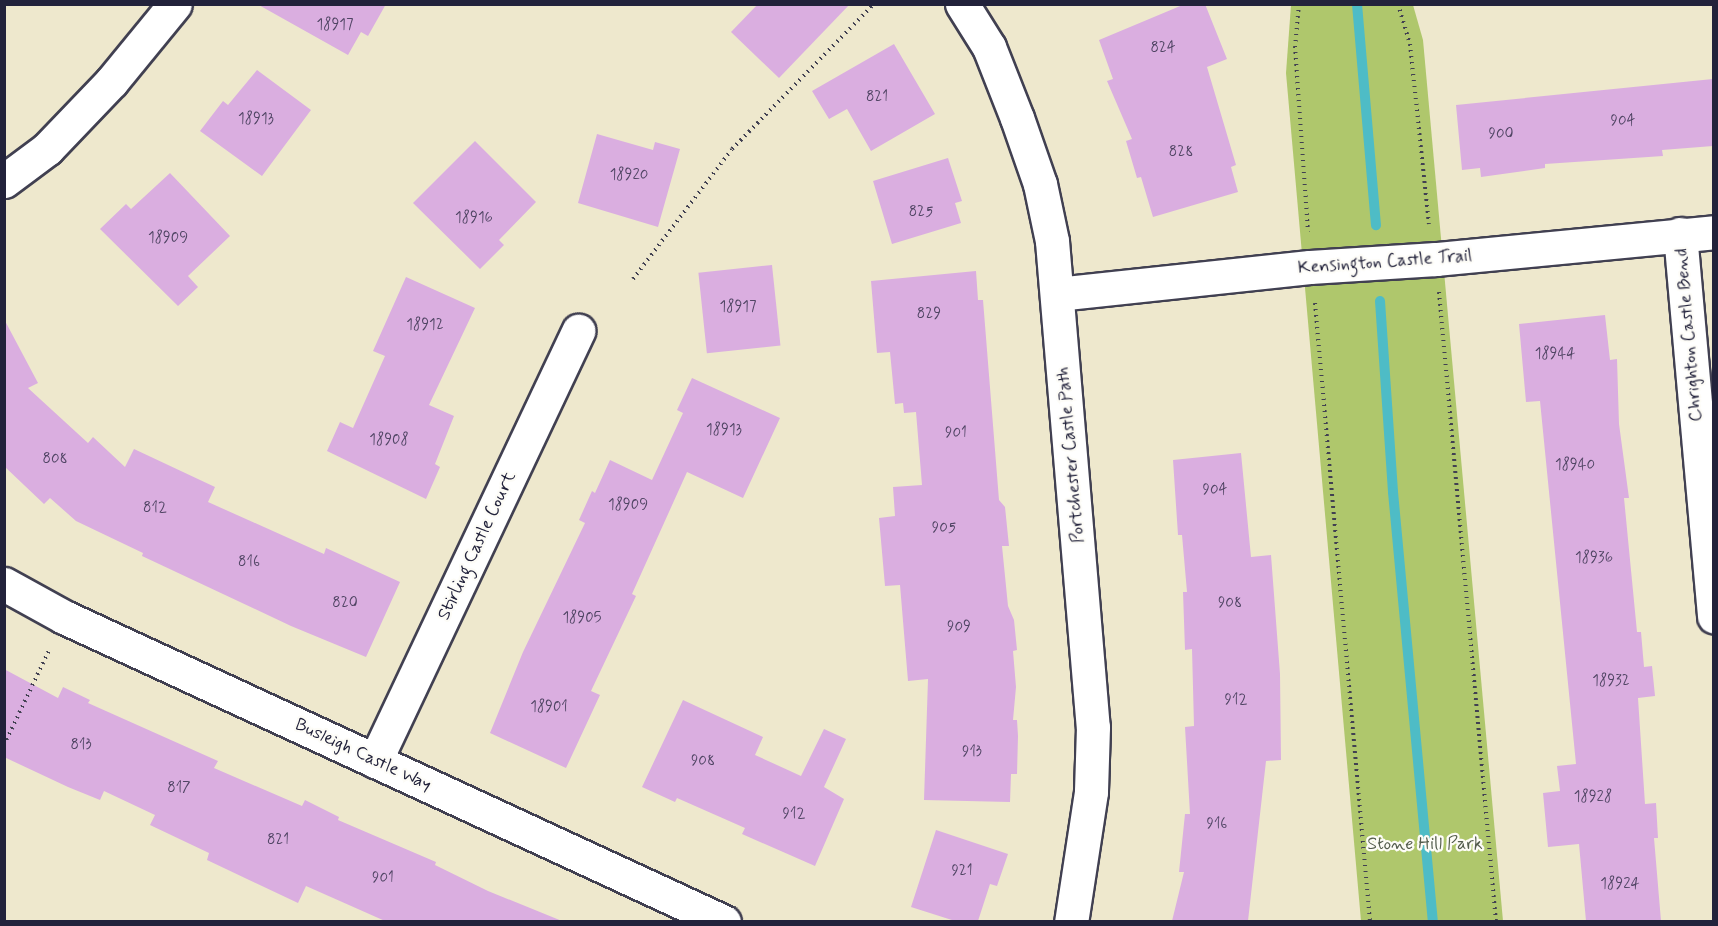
<!DOCTYPE html>
<style>
body{margin:0}
#map{position:relative;width:1718px;height:926px;overflow:hidden;background:#eee8cd;font-family:Mynerve,sans-serif}
div>[style]{position:absolute}
[style*='--x']{left:calc(var(--x)*1px);top:calc(var(--y)*1px);width:calc(var(--w)*1px);rotate:calc(var(--a)*1deg)}
.green>*{inset:0;background:#afc76c}
.stream>*{height:10px;margin:-5px;padding:0 5px;transform-origin:5px;border-radius:5px;background:#4ebcc6}
.building>*{inset:0;background:#daaee0;transform-origin:0 0}
.path>*{height:4px;margin-top:-2px;transform-origin:0;background:repeating-linear-gradient(90deg,#414051 0 1.5px,transparent 0 6px)}
.roads{filter:drop-shadow(2px 0 #414051) drop-shadow(-2px 0 #414051) drop-shadow(0 2px #414051) drop-shadow(0 -2px #414051)}
.minor>*{height:33px;margin:-16.5px;padding:0 16.5px;transform-origin:16.5px;border-radius:16.5px;background:#fff}
span{translate:-50% -50%;white-space:nowrap;text-align:center;line-height:1.15;-webkit-text-stroke:4.5px #fdfcf7;paint-order:stroke}
.number-label{font-size:15px;color:#504564}
.number-label span{-webkit-text-stroke-width:0}
.street-label{font-size:18px;color:#22223b}
.park-label{font-size:18px;color:#535c4c}
.frame{position:absolute;inset:0;border:6px solid #22223b;pointer-events:none}
</style>
<div id="map">
<div class="green">
<i style="clip-path:polygon(1291px 5px,1413px 5px,1423px 40px,1503px 921px,1361px 921px,1286px 73px)"></i>
</div>
<div class="stream">
<i style="--x:1357;--y:4;--w:222;--a:85.1"></i>
<i style="--x:1380;--y:301;--w:191;--a:86.1"></i>
<i style="--x:1393;--y:492;--w:432;--a:84.7"></i>
</div>
<div class="building">
<i style="clip-path:polygon(257px 4px,386px 4px,368px 36px,361px 32px,348px 55px)"></i>
<i style="clip-path:polygon(758px 4px,850px 4px,779px 78px,731px 32px)"></i>
<i style="clip-path:polygon(1185px 4px,1205px 4px,1227px 59px,1207px 67px,1236px 165px,1231px 167px,1238px 192px,1153px 217px,1141px 177px,1137px 178px,1126px 141px,1132px 139px,1107px 81px,1113px 79px,1099px 40px)"></i>
<i style="clip-path:polygon(894px 44px,935px 114px,871px 151px,847px 109px,829px 119px,812px 91px)"></i>
<i style="clip-path:polygon(257px 70px,311px 110px,262px 176px,200px 131px,223px 101px,228px 105px)"></i>
<i style="clip-path:polygon(1713px 79px,1713px 146px,1662px 150px,1663px 156px,1545px 164px,1545px 168px,1481px 177px,1480px 168px,1462px 170px,1456px 105px)"></i>
<i style="clip-path:polygon(597px 134px,653px 150px,655px 142px,680px 149px,658px 227px,578px 203px)"></i>
<i style="clip-path:polygon(475px 141px,536px 202px,499px 240px,504px 245px,480px 269px,413px 203px)"></i>
<i style="clip-path:polygon(948px 158px,962px 201px,955px 203px,961px 223px,892px 244px,873px 181px)"></i>
<i style="clip-path:polygon(170px 173px,230px 236px,188px 276px,198px 287px,178px 306px,100px 229px,126px 204px,131px 209px)"></i>
<i style="left:772px;top:265px;width:81px;height:74px;rotate:84deg"></i>
<i style="clip-path:polygon(976px 271px,978px 300px,983px 300px,999px 500px,1005px 507px,1009px 546px,1002px 546px,1008px 606px,1014px 620px,1017px 650px,1013px 651px,1016px 687px,1013px 720px,1017px 720px,1018px 736px,1017px 774px,1011px 774px,1010px 802px,924px 800px,928px 679px,908px 681px,900px 585px,885px 586px,879px 518px,895px 516px,893px 487px,922px 485px,916px 412px,904px 413px,903px 403px,895px 404px,890px 352px,877px 353px,871px 281px)"></i>
<i style="clip-path:polygon(406px 277px,475px 308px,429px 405px,454px 416px,435px 464px,440px 467px,426px 499px,327px 451px,340px 422px,353px 428px,385px 356px,373px 351px)"></i>
<i style="clip-path:polygon(1605px 315px,1610px 360px,1617px 359px,1619px 424px,1629px 498px,1624px 498px,1637px 632px,1641px 632px,1644px 667px,1652px 666px,1655px 696px,1638px 698px,1645px 804px,1656px 803px,1658px 838px,1654px 838px,1661px 921px,1586px 921px,1579px 844px,1548px 847px,1543px 793px,1560px 791px,1557px 766px,1576px 764px,1540px 401px,1526px 402px,1519px 324px)"></i>
<i style="clip-path:polygon(4px 319px,38px 383px,28px 388px,88px 443px,93px 437px,125px 467px,134px 449px,215px 487px,208px 502px,324px 554px,326px 548px,400px 582px,366px 657px,291px 626px,142px 556px,143px 553px,76px 521px,50px 498px,44px 504px,4px 466px)"></i>
<i style="clip-path:polygon(692px 378px,780px 418px,743px 498px,687px 472px,632px 594px,636px 596px,591px 691px,600px 695px,566px 768px,490px 733px,523px 652px,585px 523px,579px 520px,592px 491px,595px 493px,610px 460px,652px 480px,683px 413px,677px 410px)"></i>
<i style="clip-path:polygon(1241px 453px,1251px 557px,1271px 555px,1280px 674px,1281px 760px,1266px 761px,1248px 921px,1172px 921px,1184px 872px,1179px 872px,1185px 814px,1190px 814px,1185px 727px,1194px 726px,1192px 649px,1185px 650px,1183px 592px,1187px 592px,1182px 535px,1178px 535px,1173px 460px)"></i>
<i style="clip-path:polygon(4px 669px,58px 698px,63px 687px,90px 700px,88px 703px,218px 761px,214px 768px,302px 806px,305px 800px,339px 817px,338px 820px,436px 862px,435px 865px,488px 891px,562px 921px,385px 921px,306px 886px,298px 903px,207px 860px,209px 853px,150px 825px,155px 815px,104px 791px,100px 800px,68px 787px,4px 757px)"></i>
<i style="clip-path:polygon(683px 700px,763px 737px,755px 755px,801px 776px,824px 729px,846px 739px,824px 787px,844px 799px,815px 866px,742px 834px,745px 828px,677px 798px,675px 802px,642px 787px)"></i>
<i style="clip-path:polygon(936px 830px,1008px 854px,997px 886px,990px 884px,978px 921px,955px 921px,911px 907px)"></i>
</div>
<div class="path">
<i style="--x:1299;--y:4;--w:42;--a:95.4"></i>
<i style="--x:1295;--y:46;--w:186;--a:86"></i>
<i style="--x:1398;--y:4;--w:42;--a:73.3"></i>
<i style="--x:1410;--y:44;--w:181;--a:84"></i>
<i style="--x:633;--y:279;--w:163;--a:-52.7"></i>
<i style="--x:732;--y:149;--w:203;--a:-45.6"></i>
<i style="--x:1439;--y:292;--w:633;--a:84.83"></i>
<i style="--x:1315;--y:303;--w:621;--a:84.92"></i>
<i style="--x:4;--y:745;--w:107;--a:-64.6"></i>
</div>
<div class="roads">
<div class="minor">
<i style="--x:962;--y:4;--w:51;--a:57.9"></i>
<i style="--x:989;--y:47;--w:76;--a:68.5"></i>
<i style="--x:1017;--y:118;--w:70;--a:70.8"></i>
<i style="--x:1040;--y:184;--w:58;--a:78.1"></i>
<i style="--x:1052;--y:241;--w:488;--a:85.2"></i>
<i style="--x:1093;--y:727;--w:65;--a:91.8"></i>
<i style="--x:1091;--y:792;--w:132;--a:98.7"></i>
<i style="--x:4;--y:181;--w:54;--a:-36.7"></i>
<i style="--x:47;--y:149;--w:94;--a:-46.3"></i>
<i style="--x:112;--y:81;--w:99;--a:-50.7"></i>
<i style="--x:1680;--y:234;--w:384;--a:84.9"></i>
<i style="--x:1057;--y:294;--w:254;--a:-6.1"></i>
<i style="--x:1310;--y:267;--w:126;--a:-3.6"></i>
<i style="--x:1436;--y:259;--w:279;--a:-5.5"></i>
<i style="--x:4;--y:584;--w:68;--a:28.8"></i>
<i style="--x:64;--y:617;--w:727;--a:24.8"></i>
<i style="--x:375;--y:761;--w:476;--a:-64.7"></i>
</div>
</div>
<div class="number-label">
<span style="left:335px;top:26px">18917</span>
<span style="left:1163px;top:49px">824</span>
<span style="left:877px;top:98px">821</span>
<span style="left:256px;top:120px">18913</span>
<span style="left:1623px;top:122px">904</span>
<span style="left:1501px;top:135px">900</span>
<span style="left:1181px;top:153px">828</span>
<span style="left:629px;top:176px">18920</span>
<span style="left:921px;top:213px">825</span>
<span style="left:474px;top:219px">18916</span>
<span style="left:168px;top:239px">18909</span>
<span style="left:738px;top:308px">18917</span>
<span style="left:929px;top:315px">829</span>
<span style="left:425px;top:326px">18912</span>
<span style="left:1555px;top:355px">18944</span>
<span style="left:724px;top:431px">18913</span>
<span style="left:956px;top:434px">901</span>
<span style="left:389px;top:441px">18908</span>
<span style="left:55px;top:460px">808</span>
<span style="left:1575px;top:466px">18940</span>
<span style="left:1215px;top:491px">904</span>
<span style="left:628px;top:506px">18909</span>
<span style="left:155px;top:509px">812</span>
<span style="left:944px;top:529px">905</span>
<span style="left:1594px;top:559px">18936</span>
<span style="left:249px;top:563px">816</span>
<span style="left:345px;top:604px">820</span>
<span style="left:1230px;top:604px">908</span>
<span style="left:582px;top:619px">18905</span>
<span style="left:959px;top:628px">909</span>
<span style="left:1611px;top:682px">18932</span>
<span style="left:1236px;top:701px">912</span>
<span style="left:549px;top:708px">18901</span>
<span style="left:81px;top:746px">813</span>
<span style="left:972px;top:753px">913</span>
<span style="left:703px;top:762px">908</span>
<span style="left:179px;top:789px">817</span>
<span style="left:1593px;top:798px">18928</span>
<span style="left:794px;top:815px">912</span>
<span style="left:1217px;top:825px">916</span>
<span style="left:278px;top:841px">821</span>
<span style="left:962px;top:872px">921</span>
<span style="left:383px;top:879px">901</span>
<span style="left:1620px;top:885px">18924</span>
</div>
<div class="street-label">
<span style="left:1385px;top:262px;rotate:-4deg">Kensington Castle Trail</span>
<span style="left:1689px;top:335px;rotate:-95deg">Chrighton Castle Bend</span>
<span style="left:1071px;top:455px;rotate:-95deg">Portchester Castle Path</span>
<span style="left:477px;top:546px;rotate:-65deg">Stirling Castle Court</span>
<span style="left:363px;top:755px;rotate:25deg">Busleigh Castle Way</span>
</div>
<div class="park-label">
<span style="left:1425px;top:844px">Stone Hill Park</span>
</div>
<div class="frame"></div>
</div>
